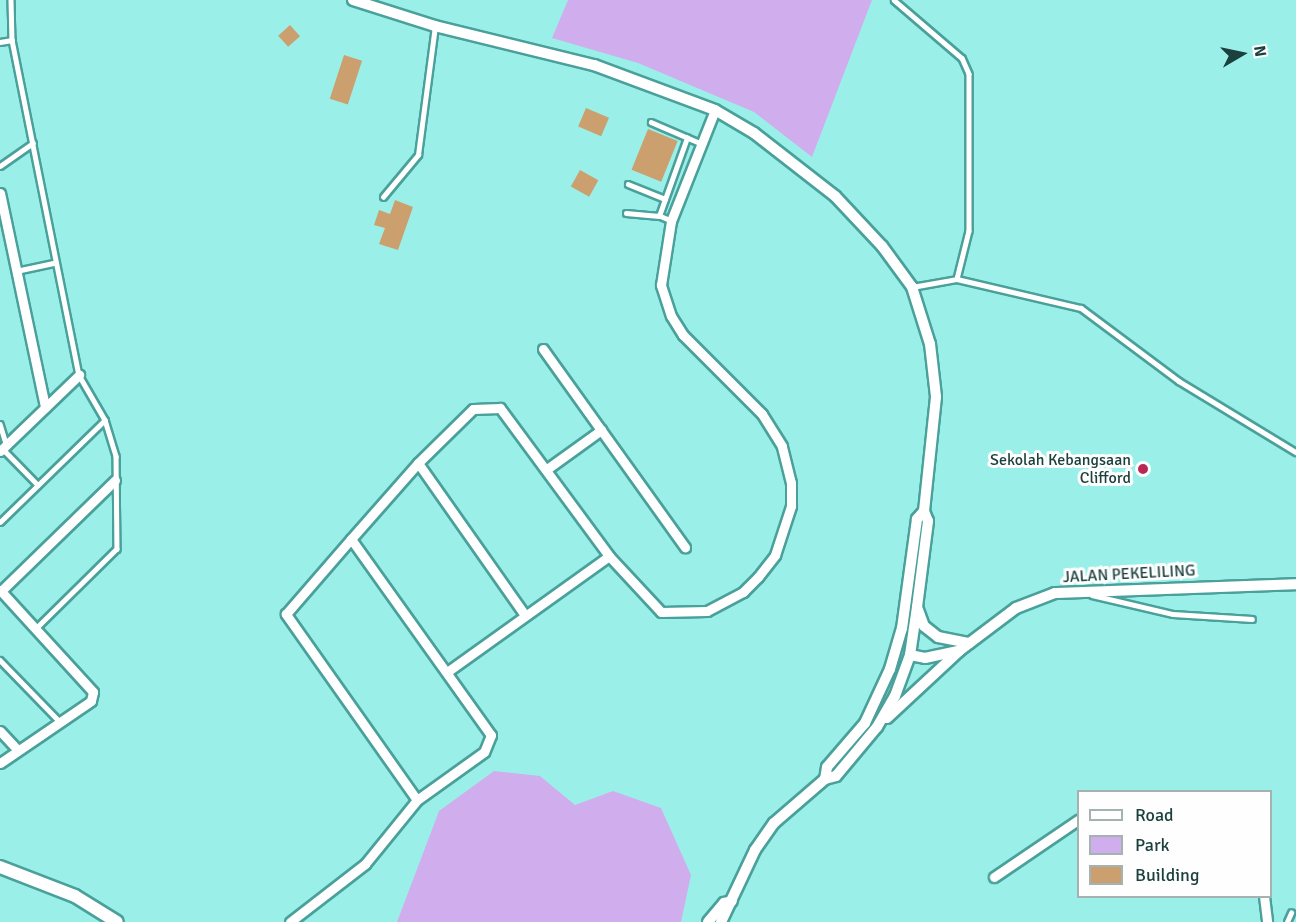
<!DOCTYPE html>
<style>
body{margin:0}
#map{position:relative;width:1296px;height:922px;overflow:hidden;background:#9af0e8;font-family:Signika,sans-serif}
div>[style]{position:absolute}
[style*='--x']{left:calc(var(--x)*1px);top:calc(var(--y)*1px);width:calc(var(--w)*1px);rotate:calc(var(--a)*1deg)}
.green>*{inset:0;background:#d0aeed}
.building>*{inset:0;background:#cb9f6e;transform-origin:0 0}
.roads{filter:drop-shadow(2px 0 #4aa09a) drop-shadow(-2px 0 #4aa09a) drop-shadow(0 2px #4aa09a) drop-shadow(0 -2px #4aa09a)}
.service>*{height:4.5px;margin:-2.25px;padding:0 2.25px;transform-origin:2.25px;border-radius:2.25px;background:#fff}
.minor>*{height:9px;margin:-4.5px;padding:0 4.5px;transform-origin:4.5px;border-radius:4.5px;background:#fff}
.tertiary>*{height:10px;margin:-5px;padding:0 5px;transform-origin:5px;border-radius:5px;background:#fff}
.secondary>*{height:12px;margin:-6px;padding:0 6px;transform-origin:6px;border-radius:6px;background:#fff}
.dots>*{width:16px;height:16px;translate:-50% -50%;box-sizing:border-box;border:3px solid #fefefe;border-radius:50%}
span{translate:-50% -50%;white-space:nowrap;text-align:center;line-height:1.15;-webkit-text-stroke:6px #fefefe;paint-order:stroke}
.poi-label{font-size:16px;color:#1c403d}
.right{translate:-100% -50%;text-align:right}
.street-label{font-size:16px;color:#1c403d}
.legend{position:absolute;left:1077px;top:790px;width:195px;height:108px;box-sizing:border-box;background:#fefefe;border:2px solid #a4b2b1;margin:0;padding:8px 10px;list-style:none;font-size:18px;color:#1c403d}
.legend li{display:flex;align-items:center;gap:12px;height:30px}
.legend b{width:30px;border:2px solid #a4b2b1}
.north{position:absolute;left:1212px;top:24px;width:60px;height:60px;-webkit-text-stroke:4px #fefefe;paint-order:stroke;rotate:81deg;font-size:16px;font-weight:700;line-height:24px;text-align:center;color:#1c403d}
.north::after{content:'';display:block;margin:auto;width:21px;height:27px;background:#1c403d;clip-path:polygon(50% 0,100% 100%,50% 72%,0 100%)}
</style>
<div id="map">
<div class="green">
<i style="clip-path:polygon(568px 0,872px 0,812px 157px,754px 112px,638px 63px,552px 38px)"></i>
<i style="clip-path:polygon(494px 771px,540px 776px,575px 805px,613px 791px,661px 808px,691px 875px,681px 922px,397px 922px,439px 811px)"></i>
</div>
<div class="building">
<i style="left:290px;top:25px;width:15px;height:16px;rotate:48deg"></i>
<i style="left:344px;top:55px;width:19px;height:46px;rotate:18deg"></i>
<i style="left:586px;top:108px;width:25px;height:20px;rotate:23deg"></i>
<i style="left:648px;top:129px;width:32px;height:44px;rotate:22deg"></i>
<i style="left:580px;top:170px;width:21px;height:19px;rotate:29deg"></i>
<i style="clip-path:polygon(395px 200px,413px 207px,398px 250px,379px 244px,385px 228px,374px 225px,379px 210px,390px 214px)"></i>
</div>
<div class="roads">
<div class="service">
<i style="--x:11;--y:0;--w:40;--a:88.6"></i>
<i style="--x:12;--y:40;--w:342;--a:78.7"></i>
<i style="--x:79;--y:375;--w:52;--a:60"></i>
<i style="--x:105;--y:420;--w:38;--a:73"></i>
<i style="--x:116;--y:456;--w:93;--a:89.4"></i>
<i style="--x:117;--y:549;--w:112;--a:135.4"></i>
<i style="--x:894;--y:0;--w:89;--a:40.5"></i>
<i style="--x:962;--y:58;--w:17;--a:66"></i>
<i style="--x:969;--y:74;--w:157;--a:90"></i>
<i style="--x:969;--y:231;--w:49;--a:104"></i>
<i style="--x:0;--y:42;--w:12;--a:-9"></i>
<i style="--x:651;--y:122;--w:56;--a:23.3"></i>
<i style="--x:0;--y:166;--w:40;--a:-34.9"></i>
<i style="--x:628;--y:184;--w:40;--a:22"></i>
<i style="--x:383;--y:197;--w:55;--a:-50.2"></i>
<i style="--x:418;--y:155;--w:130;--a:-82.5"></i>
<i style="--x:626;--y:213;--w:33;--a:5"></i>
<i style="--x:671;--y:221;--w:13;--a:-157"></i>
<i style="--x:659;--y:216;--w:83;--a:-70.3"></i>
<i style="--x:16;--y:271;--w:39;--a:-12"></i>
<i style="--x:912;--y:287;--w:46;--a:-10.1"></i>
<i style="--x:957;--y:279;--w:127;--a:13.2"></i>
<i style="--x:1081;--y:308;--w:122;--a:36.7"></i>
<i style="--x:1179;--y:381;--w:137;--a:31.3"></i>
<i style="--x:0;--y:424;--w:21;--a:73"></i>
<i style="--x:3;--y:449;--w:50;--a:45.8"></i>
<i style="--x:0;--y:522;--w:146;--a:-44.2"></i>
<i style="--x:1092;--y:595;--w:83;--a:13.2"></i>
<i style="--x:1173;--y:614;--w:79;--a:3.6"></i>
<i style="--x:0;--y:660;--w:86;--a:45.9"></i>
<i style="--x:1287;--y:922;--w:10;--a:-66"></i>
</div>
<div class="minor">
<i style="--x:0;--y:193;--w:219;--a:78.1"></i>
<i style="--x:543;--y:349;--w:244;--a:54.4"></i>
<i style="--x:0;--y:451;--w:110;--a:-43.9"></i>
<i style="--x:418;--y:463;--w:186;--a:54.9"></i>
<i style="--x:547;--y:469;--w:67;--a:-35.8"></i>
<i style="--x:351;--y:539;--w:241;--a:54.5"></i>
<i style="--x:491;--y:735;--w:18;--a:112"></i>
<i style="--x:484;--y:752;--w:82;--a:144.4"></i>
<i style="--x:417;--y:800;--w:228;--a:-125.2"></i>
<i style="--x:286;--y:614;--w:99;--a:-49.1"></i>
<i style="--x:351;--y:539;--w:101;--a:-48.6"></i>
<i style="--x:418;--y:463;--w:77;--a:-44.5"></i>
<i style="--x:473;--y:409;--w:27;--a:-2"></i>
<i style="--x:500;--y:408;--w:184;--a:53.6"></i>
<i style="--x:609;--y:556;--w:76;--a:47.1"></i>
<i style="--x:661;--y:612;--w:46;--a:-1.2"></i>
<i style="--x:707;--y:611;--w:41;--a:-27.8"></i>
<i style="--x:743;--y:592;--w:21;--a:-45"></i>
<i style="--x:758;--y:577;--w:28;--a:-52"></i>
<i style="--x:775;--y:555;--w:52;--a:-71.9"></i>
<i style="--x:791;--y:506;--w:23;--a:-90"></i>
<i style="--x:791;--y:483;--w:38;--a:-104"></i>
<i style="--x:782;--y:446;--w:38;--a:-122"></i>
<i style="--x:762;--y:414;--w:112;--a:-135"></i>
<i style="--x:683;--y:335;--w:22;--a:-122"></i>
<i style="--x:671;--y:316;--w:33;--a:-108"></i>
<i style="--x:661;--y:285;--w:65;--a:-81.1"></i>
<i style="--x:671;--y:221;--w:119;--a:-68.4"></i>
<i style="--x:0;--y:590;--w:138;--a:47.6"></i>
<i style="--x:93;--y:692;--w:9;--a:103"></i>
<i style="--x:91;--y:701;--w:110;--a:145.7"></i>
<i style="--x:1;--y:591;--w:159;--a:-44.2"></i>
<i style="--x:447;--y:672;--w:199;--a:-35.6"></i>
<i style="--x:0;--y:731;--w:26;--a:47"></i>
<i style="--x:994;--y:877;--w:102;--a:-34.2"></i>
<i style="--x:1264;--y:896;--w:26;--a:83"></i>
<i style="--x:290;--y:922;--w:95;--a:-37.7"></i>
<i style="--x:365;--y:864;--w:82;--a:-50.9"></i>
</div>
<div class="tertiary">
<i style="--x:353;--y:0;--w:86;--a:17.6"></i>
<i style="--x:435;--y:26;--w:164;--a:13.8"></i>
<i style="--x:594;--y:65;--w:129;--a:20.4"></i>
<i style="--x:715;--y:110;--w:45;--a:30.5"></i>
<i style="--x:754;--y:133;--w:103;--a:37.9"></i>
<i style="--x:835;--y:196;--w:69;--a:46.8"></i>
<i style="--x:882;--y:246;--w:51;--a:53.8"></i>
<i style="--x:912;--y:287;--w:60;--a:72.5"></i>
<i style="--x:930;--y:344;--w:53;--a:83.5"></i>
<i style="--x:936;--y:397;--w:115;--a:96"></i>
<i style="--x:924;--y:511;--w:11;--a:131"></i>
<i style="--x:917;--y:519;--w:110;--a:97.8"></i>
<i style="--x:902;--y:628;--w:43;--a:106.3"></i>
<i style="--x:890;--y:669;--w:60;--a:114.8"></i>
<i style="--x:865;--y:723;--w:58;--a:130.8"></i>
<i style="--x:827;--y:767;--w:12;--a:99"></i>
<i style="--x:917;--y:607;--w:20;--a:70"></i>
<i style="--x:924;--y:626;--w:18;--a:38"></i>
<i style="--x:938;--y:637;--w:32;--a:11"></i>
<i style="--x:910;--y:655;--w:15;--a:11"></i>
<i style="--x:925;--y:658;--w:35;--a:-12"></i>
<i style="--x:959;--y:651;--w:71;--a:-37"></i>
<i style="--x:1016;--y:608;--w:42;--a:-21"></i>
<i style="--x:1055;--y:593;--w:241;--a:-2.1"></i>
<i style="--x:887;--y:718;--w:98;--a:-42.9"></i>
<i style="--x:708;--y:922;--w:25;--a:-50"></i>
<i style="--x:724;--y:903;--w:8;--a:-14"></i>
<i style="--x:721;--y:922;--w:80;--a:-64.7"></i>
<i style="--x:755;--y:850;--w:33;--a:-55"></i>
<i style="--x:774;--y:823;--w:67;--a:-40.8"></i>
<i style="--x:825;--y:779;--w:11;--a:-15"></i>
<i style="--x:836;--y:776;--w:64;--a:-50.1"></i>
<i style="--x:877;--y:727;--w:36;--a:-60"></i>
<i style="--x:895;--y:696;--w:44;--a:-69.9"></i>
<i style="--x:910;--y:655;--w:49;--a:-81.7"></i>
<i style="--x:917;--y:607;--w:87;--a:-82.7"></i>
<i style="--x:928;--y:521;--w:11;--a:-112"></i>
</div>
<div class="secondary">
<i style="--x:0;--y:867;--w:80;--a:21.1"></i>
<i style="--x:75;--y:896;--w:49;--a:31.8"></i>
</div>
</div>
<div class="dots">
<i style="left:1143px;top:469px;background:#b82854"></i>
</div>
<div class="poi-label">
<span class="right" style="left:1131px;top:469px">Sekolah Kebangsaan<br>Clifford</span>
</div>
<div class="street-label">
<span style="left:1129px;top:574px;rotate:-3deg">JALAN PEKELILING</span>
</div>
<ul class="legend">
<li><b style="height:8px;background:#fff"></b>Road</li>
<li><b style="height:16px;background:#d0aeed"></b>Park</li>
<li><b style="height:16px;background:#cb9f6e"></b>Building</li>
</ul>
<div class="north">N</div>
</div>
